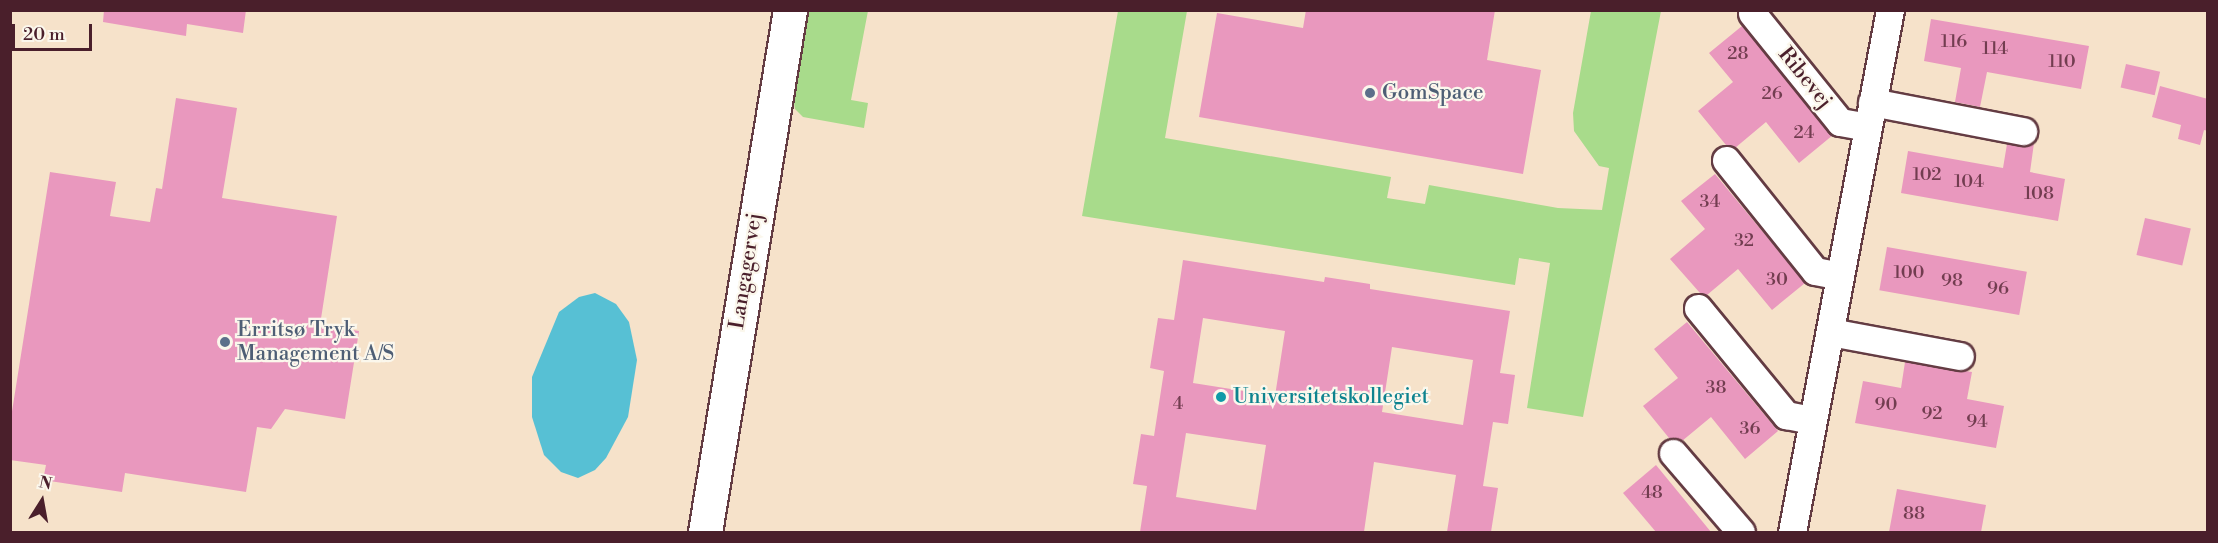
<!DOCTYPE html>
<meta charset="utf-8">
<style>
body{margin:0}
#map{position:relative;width:2218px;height:543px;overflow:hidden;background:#f6e2ca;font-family:"Libre Bodoni",serif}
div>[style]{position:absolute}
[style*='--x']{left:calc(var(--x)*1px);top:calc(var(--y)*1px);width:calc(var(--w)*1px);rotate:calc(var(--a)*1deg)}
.green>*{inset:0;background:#a8db8b}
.water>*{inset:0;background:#57c0d4}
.building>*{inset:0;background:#e998be;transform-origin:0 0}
.roads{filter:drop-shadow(2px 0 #643c43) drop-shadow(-2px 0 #643c43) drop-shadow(0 2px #643c43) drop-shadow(0 -2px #643c43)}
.minor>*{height:27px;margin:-13.5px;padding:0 13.5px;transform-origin:13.5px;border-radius:13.5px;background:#fff}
.tertiary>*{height:33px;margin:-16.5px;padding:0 16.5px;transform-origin:16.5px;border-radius:16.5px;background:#fff}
.dots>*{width:16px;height:16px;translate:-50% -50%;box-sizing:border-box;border:3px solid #fbf7ec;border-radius:50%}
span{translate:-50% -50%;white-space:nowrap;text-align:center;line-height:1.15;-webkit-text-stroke:4.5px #fbf7ec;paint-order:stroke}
.number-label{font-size:18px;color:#723d50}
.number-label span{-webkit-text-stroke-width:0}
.street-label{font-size:21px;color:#4a1f2b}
.service-label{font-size:21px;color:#4e5e75}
.left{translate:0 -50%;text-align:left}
.culture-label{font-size:21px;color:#0d838f}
.frame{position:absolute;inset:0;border:12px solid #4a1f2b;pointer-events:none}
.north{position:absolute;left:12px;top:471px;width:60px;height:60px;-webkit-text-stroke:4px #fbf7ec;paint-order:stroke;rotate:11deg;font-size:16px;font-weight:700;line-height:24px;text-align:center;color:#4a1f2b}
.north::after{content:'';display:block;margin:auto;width:21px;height:27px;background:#4a1f2b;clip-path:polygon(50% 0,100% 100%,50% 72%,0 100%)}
.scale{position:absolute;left:12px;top:24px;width:80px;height:27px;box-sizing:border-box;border:3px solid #4a1f2b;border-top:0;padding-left:8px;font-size:18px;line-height:21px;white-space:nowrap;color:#4a1f2b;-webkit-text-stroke:4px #fbf7ec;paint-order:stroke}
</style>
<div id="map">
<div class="green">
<i style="clip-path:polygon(809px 11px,868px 11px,851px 100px,868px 103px,864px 128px,803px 117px,795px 109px,793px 96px)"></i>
<i style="clip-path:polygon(1118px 11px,1187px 11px,1165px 138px,1391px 177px,1387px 198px,1425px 204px,1429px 185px,1558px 208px,1602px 210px,1609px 168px,1599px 166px,1574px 131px,1573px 113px,1591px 11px,1661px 11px,1583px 417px,1527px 408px,1550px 263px,1519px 258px,1515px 285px,1082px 216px)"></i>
</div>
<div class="water">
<i style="clip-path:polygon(595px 293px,616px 304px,629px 322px,637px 360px,628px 417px,606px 458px,595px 470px,578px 478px,561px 472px,544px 455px,532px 417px,532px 377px,559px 312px,579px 297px)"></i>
</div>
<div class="building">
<i style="clip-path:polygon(104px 10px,246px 10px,243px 33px,187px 24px,186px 36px,103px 22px)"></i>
<i style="clip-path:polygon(1306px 10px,1495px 10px,1487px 60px,1541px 70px,1523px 174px,1199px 117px,1217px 13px,1303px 28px)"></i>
<i style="clip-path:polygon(1931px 19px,2089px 46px,2081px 89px,1987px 72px,1980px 107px,1955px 102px,1961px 68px,1924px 61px)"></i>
<i style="clip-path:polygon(1742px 26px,1833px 135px,1799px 163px,1766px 122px,1735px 148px,1726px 145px,1698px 111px,1733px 82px,1709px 53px)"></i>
<i style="left:2126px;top:64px;width:35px;height:24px;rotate:13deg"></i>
<i style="clip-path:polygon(2160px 86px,2208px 99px,2208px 131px,2204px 130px,2200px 145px,2178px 139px,2181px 125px,2152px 117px)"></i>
<i style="clip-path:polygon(176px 98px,237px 108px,222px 198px,337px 216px,320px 325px,359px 331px,345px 419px,285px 409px,271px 429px,257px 427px,246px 492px,125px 473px,122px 492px,43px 480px,46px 465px,10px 460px,10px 424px,50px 172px,116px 182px,110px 216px,150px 222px,156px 188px,162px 189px)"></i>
<i style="clip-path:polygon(2034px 143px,2030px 172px,2065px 179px,2058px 221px,1901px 193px,1908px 151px,2003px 168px,2007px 144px,2021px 147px)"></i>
<i style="clip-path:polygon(1715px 174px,1805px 283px,1772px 310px,1738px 269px,1707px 295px,1700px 293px,1670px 259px,1705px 229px,1681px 201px)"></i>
<i style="left:2145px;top:218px;width:47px;height:38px;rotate:13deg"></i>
<i style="left:1887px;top:247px;width:142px;height:44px;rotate:10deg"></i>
<i style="clip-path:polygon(evenodd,1183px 260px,1324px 282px,1325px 277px,1370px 284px,1370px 289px,1510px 311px,1500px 373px,1515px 375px,1508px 424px,1493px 422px,1483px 486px,1498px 488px,1491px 532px,1447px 532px,1456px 475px,1374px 462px,1364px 532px,1140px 532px,1147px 486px,1133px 484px,1141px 434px,1154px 436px,1164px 371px,1150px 368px,1158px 318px,1174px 320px,1183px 260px,1203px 318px,1285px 331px,1275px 396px,1193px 383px,1203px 318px,1183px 260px,1392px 347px,1473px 360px,1463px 425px,1382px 412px,1392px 347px,1183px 260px,1186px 433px,1266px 445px,1256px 510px,1176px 497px,1186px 433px)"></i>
<i style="clip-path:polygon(1687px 322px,1778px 431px,1745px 459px,1711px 417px,1682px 441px,1669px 438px,1643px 406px,1678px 378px,1654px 349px)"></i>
<i style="clip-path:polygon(1905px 362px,1972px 372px,1967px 399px,2004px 406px,1996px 448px,1855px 423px,1863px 381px,1901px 388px)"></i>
<i style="clip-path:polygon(1656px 465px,1711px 532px,1656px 532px,1623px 493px)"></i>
<i style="clip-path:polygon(1897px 489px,1986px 505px,1981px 532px,1889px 532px)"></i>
</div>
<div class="roads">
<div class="minor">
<i style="--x:1752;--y:13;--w:140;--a:51.1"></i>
<i style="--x:1840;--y:122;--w:28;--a:10"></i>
<i style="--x:1872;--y:102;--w:154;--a:10.9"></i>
<i style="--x:1726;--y:160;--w:142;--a:51.3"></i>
<i style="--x:1815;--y:271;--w:25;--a:11"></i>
<i style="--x:1698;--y:308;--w:139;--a:50.6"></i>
<i style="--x:1786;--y:415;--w:26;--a:11"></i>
<i style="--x:1830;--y:332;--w:132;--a:10.5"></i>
<i style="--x:1673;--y:453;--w:104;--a:49.3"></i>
<i style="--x:1792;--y:532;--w:531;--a:-79.37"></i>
</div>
<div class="tertiary">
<i style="--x:705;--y:532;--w:529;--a:-80.75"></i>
</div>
</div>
<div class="dots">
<i style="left:1370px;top:93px;background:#5c6f8a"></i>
<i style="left:225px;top:342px;background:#5c6f8a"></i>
<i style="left:1221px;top:397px;background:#0f9aa8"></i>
</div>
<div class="number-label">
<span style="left:1954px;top:42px">116</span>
<span style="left:1995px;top:49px">114</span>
<span style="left:1738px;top:54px">28</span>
<span style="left:2062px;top:62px">110</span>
<span style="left:1772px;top:94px">26</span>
<span style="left:1804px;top:133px">24</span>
<span style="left:1927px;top:175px">102</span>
<span style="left:1969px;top:182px">104</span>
<span style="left:2039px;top:194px">108</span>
<span style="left:1710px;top:202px">34</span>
<span style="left:1744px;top:241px">32</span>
<span style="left:1909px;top:273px">100</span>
<span style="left:1777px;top:280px">30</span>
<span style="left:1952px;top:281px">98</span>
<span style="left:1998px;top:289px">96</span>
<span style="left:1716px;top:388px">38</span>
<span style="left:1178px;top:404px">4</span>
<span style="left:1886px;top:405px">90</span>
<span style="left:1932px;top:414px">92</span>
<span style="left:1977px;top:422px">94</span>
<span style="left:1750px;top:429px">36</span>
<span style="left:1652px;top:493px">48</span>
<span style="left:1914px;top:514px">88</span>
</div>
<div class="street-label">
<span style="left:1805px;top:78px;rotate:51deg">Ribevej</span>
<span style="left:746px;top:271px;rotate:-81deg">Langagervej</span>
</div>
<div class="service-label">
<span class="left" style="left:1382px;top:93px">GomSpace</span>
<span class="left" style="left:237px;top:342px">Erritsø Tryk<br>Management A/S</span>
</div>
<div class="culture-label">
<span class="left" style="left:1233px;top:397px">Universitetskollegiet</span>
</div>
<div class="frame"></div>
<div class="north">N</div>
<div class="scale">20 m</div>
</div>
